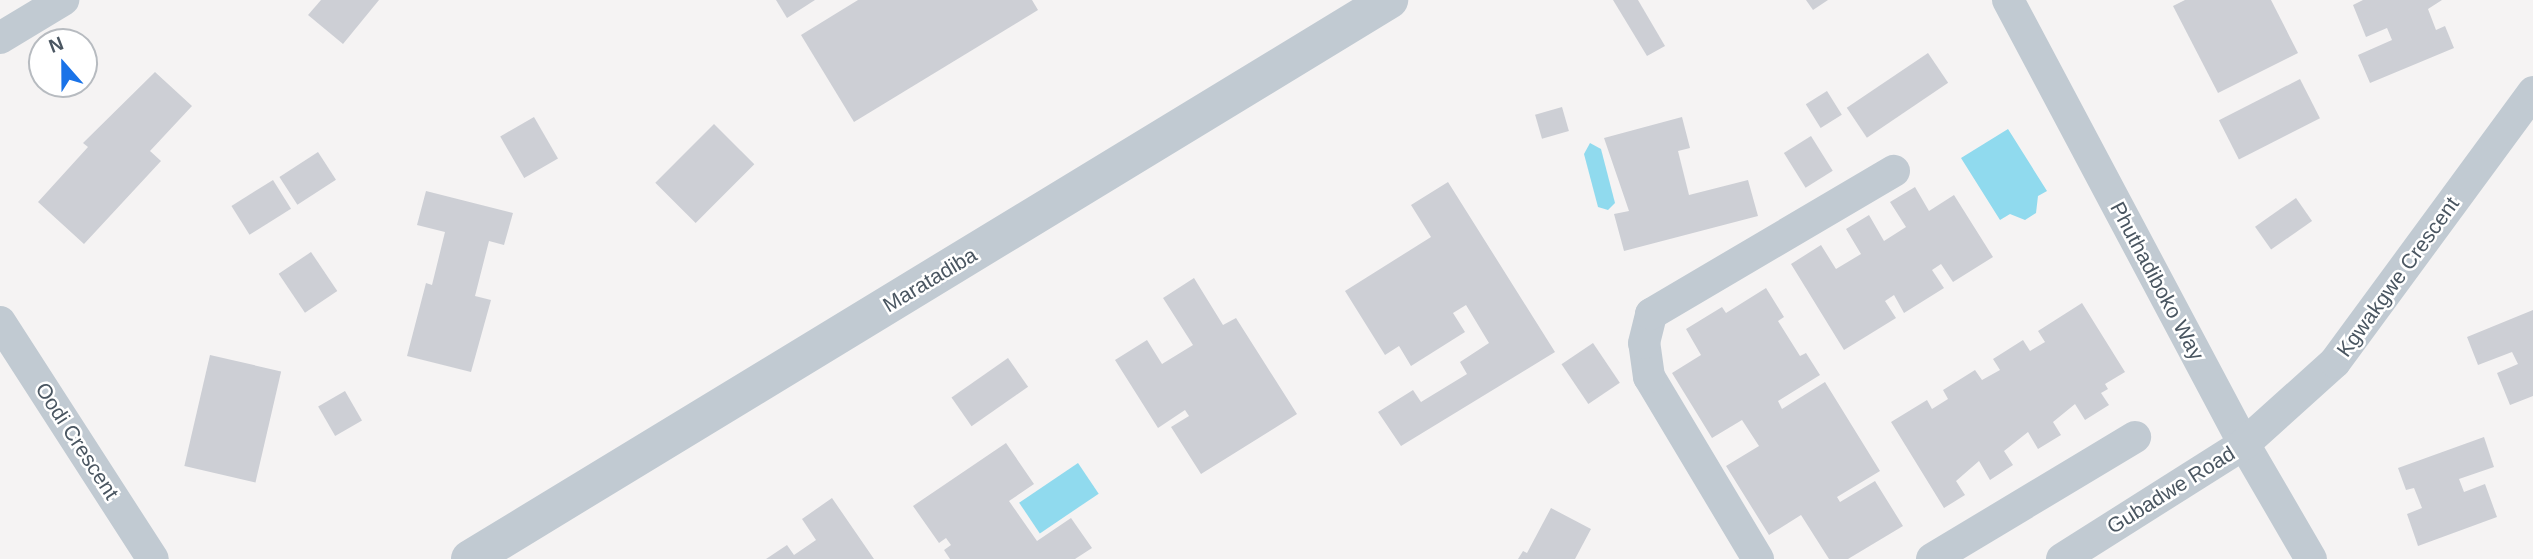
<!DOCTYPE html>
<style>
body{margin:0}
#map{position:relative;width:2533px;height:559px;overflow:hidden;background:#f5f3f3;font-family:Helvetica,sans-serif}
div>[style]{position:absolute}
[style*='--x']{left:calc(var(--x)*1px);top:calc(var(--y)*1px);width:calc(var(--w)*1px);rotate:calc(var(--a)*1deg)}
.water>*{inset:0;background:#90daee;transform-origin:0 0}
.building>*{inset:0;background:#cdcfd5;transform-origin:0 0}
.minor>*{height:32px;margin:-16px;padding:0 16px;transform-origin:16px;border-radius:16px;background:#c1cad2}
.tertiary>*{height:38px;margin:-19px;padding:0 19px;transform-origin:19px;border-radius:19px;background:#c1cad2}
span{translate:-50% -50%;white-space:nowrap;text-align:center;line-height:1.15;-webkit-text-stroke:5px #fff;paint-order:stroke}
.street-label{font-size:21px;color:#4a5661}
.north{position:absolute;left:28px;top:28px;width:70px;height:70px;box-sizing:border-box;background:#fff;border:2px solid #b7bbc0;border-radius:50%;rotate:339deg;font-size:19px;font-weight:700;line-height:28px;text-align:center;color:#4a5661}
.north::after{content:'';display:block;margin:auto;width:24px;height:32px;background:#1a73e8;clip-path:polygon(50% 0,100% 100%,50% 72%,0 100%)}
</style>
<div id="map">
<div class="water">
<i style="clip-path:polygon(2008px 129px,2047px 191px,2038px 196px,2036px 213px,2025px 220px,2010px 214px,2000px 220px,1961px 158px)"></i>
<i style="clip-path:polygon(1590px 143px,1601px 149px,1615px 203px,1608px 210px,1598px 207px,1584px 154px)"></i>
<i style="left:1078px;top:463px;width:37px;height:71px;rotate:56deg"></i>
</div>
<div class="building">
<i style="clip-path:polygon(321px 0,379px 0,343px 44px,308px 15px)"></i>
<i style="clip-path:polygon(776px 0,815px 0,787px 18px)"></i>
<i style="clip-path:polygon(858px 0,1032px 0,1038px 10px,854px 122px,801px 35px)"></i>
<i style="clip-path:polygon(1613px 0,1638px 0,1665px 46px,1647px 56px)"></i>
<i style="clip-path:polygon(1806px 0,1828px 0,1813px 10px)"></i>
<i style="clip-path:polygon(2185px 0,2271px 0,2298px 53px,2218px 93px,2173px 6px)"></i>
<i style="clip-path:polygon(2363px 0,2442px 0,2428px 9px,2436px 30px,2445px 26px,2454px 48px,2370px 83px,2358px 55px,2392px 40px,2387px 28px,2366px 37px,2353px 5px)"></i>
<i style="left:1928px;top:53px;width:36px;height:98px;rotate:56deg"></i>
<i style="clip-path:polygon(155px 72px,192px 106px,150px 151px,161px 161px,84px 244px,38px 202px,88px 147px,83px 143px)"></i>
<i style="left:2300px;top:79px;width:44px;height:91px;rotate:63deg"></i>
<i style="left:1827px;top:91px;width:28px;height:25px;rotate:58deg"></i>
<i style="left:1562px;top:107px;width:25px;height:28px;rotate:74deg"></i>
<i style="left:534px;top:117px;width:48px;height:39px;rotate:60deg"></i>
<i style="clip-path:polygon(1682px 117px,1690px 148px,1678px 151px,1689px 195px,1748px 180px,1758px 216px,1624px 251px,1614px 214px,1629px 211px,1604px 138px)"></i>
<i style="left:714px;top:124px;width:57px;height:83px;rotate:45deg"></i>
<i style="left:1811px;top:136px;width:41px;height:32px;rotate:58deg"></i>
<i style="left:318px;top:152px;width:33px;height:46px;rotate:57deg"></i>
<i style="left:273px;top:180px;width:34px;height:49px;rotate:58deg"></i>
<i style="clip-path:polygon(1448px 182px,1555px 352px,1401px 446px,1378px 412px,1413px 390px,1421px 402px,1467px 374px,1460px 362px,1489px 343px,1466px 305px,1453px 313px,1465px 332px,1411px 366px,1399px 346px,1385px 355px,1345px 291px,1431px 237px,1411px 205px)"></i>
<i style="clip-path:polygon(1915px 187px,1929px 211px,1954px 195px,1993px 257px,1953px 282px,1941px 264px,1932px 270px,1944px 288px,1904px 313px,1894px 295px,1885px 301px,1896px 318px,1844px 350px,1791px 264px,1821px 245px,1836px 269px,1861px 254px,1846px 229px,1869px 215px,1884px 241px,1906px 227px,1890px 202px)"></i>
<i style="clip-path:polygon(426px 191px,513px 213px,504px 245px,489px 241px,475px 296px,491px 300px,471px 372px,407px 356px,426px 283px,432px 285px,445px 232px,417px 225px)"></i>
<i style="left:2296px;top:198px;width:28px;height:50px;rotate:55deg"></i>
<i style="left:311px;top:252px;width:47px;height:39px;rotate:56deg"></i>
<i style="clip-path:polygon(1194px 278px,1223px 325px,1236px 318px,1297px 414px,1201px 474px,1171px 427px,1189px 416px,1185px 410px,1158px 428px,1115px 360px,1147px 340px,1162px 364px,1193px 345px,1163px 298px)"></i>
<i style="clip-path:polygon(1766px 288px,1784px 317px,1778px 321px,1800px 356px,1806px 353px,1820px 375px,1778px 401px,1782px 409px,1825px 382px,1880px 471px,1837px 497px,1840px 502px,1875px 481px,1903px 526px,1848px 559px,1829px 559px,1801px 515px,1769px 535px,1726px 466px,1759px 446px,1742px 420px,1712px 438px,1672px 373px,1701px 355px,1686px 329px,1722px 307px,1726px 313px)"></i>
<i style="clip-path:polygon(2082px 303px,2125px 372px,2105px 384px,2108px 389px,2101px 393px,2109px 405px,2085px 420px,2075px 404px,2053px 422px,2061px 435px,2038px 449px,2028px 432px,2004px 451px,2013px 465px,1990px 480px,1979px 461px,1956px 481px,1965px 495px,1944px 508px,1891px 422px,1927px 400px,1932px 409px,1948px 399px,1943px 390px,1975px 370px,1982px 380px,2000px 370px,1993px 359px,2023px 340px,2030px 351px,2045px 342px,2038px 331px)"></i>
<i style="clip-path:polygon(2533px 310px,2533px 396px,2510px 405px,2497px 373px,2518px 364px,2512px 352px,2478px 365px,2467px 337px)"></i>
<i style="left:1593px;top:343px;width:48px;height:38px;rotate:56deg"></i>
<i style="left:210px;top:355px;width:73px;height:114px;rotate:13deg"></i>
<i style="left:1008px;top:358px;width:35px;height:69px;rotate:55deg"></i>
<i style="left:345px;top:391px;width:34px;height:31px;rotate:60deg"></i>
<i style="clip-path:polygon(2484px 437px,2494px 467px,2459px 479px,2464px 492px,2485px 484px,2497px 517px,2418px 546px,2407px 514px,2422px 508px,2414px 488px,2406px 490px,2398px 468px)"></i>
<i style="clip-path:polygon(1006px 443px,1034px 484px,1009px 501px,1037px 541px,1071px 518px,1092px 548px,1075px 559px,950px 559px,944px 550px,951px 545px,946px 538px,939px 543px,913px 506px)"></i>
<i style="clip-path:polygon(832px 498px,874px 559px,766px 559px,787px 545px,794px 555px,816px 540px,802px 519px)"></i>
<i style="clip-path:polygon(1551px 508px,1591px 529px,1575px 559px,1518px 559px,1523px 551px,1527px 553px)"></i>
</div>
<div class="minor">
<i style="--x:2008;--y:0;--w:503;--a:62.01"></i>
<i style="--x:2244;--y:444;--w:133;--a:59.8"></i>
<i style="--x:0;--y:38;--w:74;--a:-31.1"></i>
<i style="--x:0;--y:322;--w:282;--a:57.2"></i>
<i style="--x:1758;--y:559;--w:212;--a:-120.9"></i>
<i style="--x:1649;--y:377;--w:34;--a:-98"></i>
<i style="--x:1644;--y:343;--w:30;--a:-76"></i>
<i style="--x:1651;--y:314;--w:282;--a:-30.5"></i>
<i style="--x:1932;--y:559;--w:237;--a:-31"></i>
<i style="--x:2062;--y:559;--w:215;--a:-32.3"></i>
<i style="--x:2244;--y:444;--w:122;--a:-42"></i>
<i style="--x:2335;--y:362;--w:335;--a:-53.7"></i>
</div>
<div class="tertiary">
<i style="--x:470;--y:559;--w:1076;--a:-31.31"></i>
</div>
<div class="street-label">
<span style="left:2398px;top:277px;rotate:-54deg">Kgwakgwe Crescent</span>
<span style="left:930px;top:280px;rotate:-31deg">Maratadiba</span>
<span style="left:2157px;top:281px;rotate:62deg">Phuthadiboko Way</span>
<span style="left:77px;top:441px;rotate:57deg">Oodi Crescent</span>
<span style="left:2171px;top:490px;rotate:-32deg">Gubadwe Road</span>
</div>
<div class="north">N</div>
</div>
